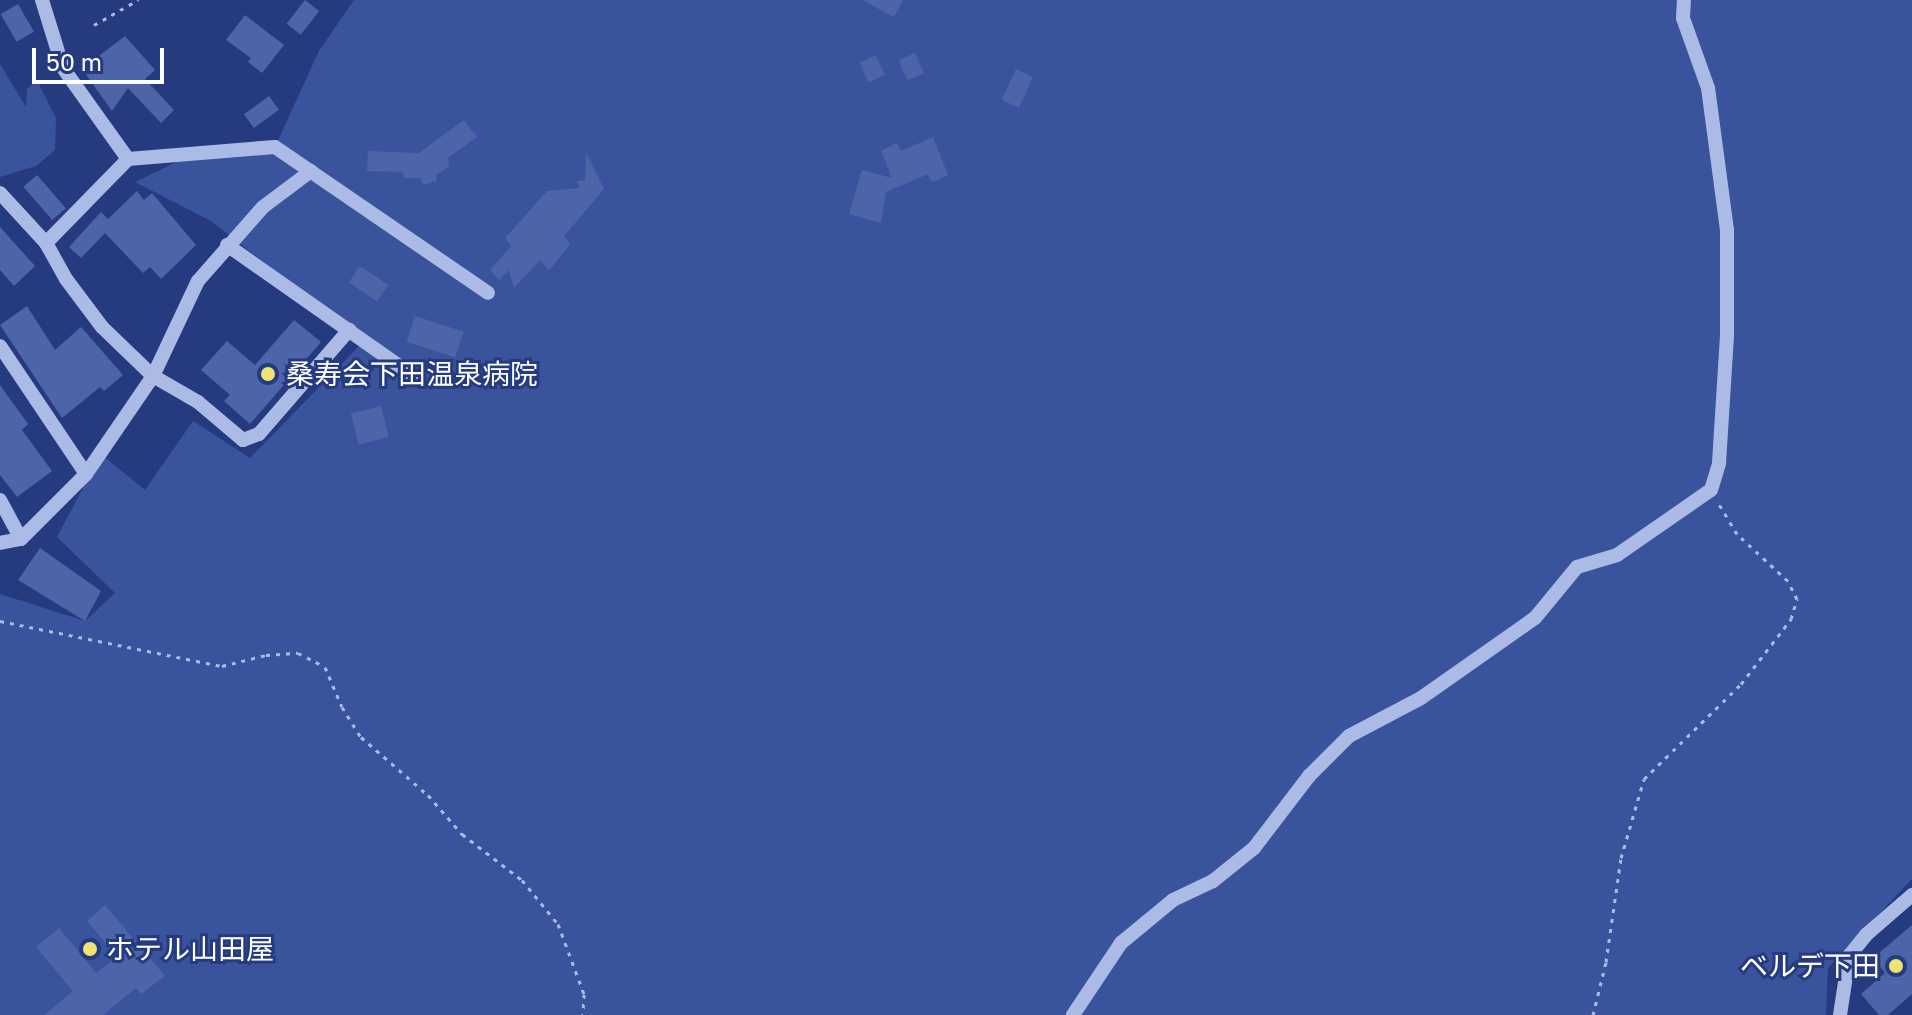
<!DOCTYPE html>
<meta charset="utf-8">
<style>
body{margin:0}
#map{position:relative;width:1912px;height:1015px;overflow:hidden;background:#263b7f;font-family:"Golos Text","Noto Sans JP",sans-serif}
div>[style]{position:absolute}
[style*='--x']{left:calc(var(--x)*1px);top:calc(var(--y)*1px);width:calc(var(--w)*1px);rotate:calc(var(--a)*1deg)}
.green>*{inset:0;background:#3a539d}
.building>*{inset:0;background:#4e64a8;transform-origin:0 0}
.path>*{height:3px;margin-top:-1.5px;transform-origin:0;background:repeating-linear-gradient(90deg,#acbbe6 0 4px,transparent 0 10px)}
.minor>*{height:14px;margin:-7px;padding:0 7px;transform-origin:7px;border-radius:7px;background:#acbbe6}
.dots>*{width:22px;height:22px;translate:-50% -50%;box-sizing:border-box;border:4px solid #263b7f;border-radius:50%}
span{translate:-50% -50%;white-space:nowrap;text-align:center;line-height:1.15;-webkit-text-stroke:6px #263b7f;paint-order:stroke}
.poi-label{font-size:28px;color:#fff}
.left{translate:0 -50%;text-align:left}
.right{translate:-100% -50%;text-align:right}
.scale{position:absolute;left:32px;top:48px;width:132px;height:36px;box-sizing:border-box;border:4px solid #fff;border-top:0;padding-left:10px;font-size:24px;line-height:28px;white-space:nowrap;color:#fff;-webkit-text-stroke:6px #263b7f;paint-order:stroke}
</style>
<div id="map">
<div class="green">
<i style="clip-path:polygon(354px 0,1912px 0,1912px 879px,1828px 968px,1826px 1015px,0 1015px,0 594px,85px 621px,115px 593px,57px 537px,101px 454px,145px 490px,193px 421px,250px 458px,364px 341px,211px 221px,135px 182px,181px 160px,275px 147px,319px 51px)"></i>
<i style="clip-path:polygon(0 64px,26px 107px,27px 89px,37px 80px,56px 118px,55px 150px,36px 166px,0 177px)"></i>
</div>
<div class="building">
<i style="left:305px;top:0;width:18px;height:30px;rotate:38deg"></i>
<i style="clip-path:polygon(862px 0,903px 0,894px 17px)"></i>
<i style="left:18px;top:4px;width:32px;height:20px;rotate:60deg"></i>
<i style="clip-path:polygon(245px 15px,284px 45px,262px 73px,248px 62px,251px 58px,226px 40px)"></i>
<i style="clip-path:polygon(125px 36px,155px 70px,145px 79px,174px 110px,161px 123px,128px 88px,112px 111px,82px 69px)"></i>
<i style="left:915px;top:53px;width:22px;height:18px;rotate:66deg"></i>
<i style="left:876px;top:55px;width:22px;height:18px;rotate:66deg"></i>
<i style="left:1016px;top:69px;width:19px;height:34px;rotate:25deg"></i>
<i style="left:269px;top:96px;width:17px;height:31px;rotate:54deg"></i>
<i style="clip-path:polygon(464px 120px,477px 137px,448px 158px,449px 166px,436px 175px,437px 181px,423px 185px,420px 178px,405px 178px,402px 172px,367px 171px,368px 151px,419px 153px)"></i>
<i style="clip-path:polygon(933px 137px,948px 175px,932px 182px,928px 174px,886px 192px,881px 223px,849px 214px,862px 170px,892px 178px,881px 151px,897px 143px,901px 151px)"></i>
<i style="clip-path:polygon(586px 153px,604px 189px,564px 236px,570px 245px,549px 270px,540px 260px,514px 288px,509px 270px,499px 280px,490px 270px,511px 246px,505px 238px,547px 191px,580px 188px,577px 181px,585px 180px)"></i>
<i style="left:37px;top:175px;width:44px;height:18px;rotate:49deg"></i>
<i style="clip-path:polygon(137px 191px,144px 200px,152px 193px,196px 245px,161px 279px,150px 267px,143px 273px,105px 233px,81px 258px,69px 247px,101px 212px,108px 219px)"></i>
<i style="clip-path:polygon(0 227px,35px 266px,14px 286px,0 270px)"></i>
<i style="left:360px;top:266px;width:34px;height:20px;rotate:34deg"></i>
<i style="clip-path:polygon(27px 306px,55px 350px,81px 327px,123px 375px,104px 391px,100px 387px,62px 418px,0 325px)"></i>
<i style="left:415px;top:316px;width:51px;height:27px;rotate:18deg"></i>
<i style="clip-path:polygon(294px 320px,321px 342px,250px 424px,224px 401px,230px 395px,201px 370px,227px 341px,255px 365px)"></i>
<i style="clip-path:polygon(0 385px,28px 424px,22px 430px,52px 471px,17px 497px,0 475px)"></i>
<i style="left:381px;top:406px;width:32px;height:31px;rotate:76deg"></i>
<i style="clip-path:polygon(40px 548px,101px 591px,85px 621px,18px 580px)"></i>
<i style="clip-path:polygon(105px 905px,165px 976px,141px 994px,136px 988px,103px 1015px,44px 1015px,73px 991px,36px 947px,59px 928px,96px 973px,117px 957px,87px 921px)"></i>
<i style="clip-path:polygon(1912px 925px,1912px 994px,1888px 1015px,1879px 1015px,1861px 994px,1885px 973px,1873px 958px)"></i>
</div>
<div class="path">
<i style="--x:94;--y:25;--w:51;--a:-29.6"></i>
<i style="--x:0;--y:621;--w:227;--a:11.5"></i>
<i style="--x:222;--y:666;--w:45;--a:-14"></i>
<i style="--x:266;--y:655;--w:32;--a:-4"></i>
<i style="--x:298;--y:653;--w:30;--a:27"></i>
<i style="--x:325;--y:667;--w:43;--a:67"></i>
<i style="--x:342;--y:707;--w:36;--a:58"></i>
<i style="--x:361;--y:737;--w:89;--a:40.9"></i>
<i style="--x:428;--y:795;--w:52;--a:48.9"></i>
<i style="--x:462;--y:834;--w:76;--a:37.5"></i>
<i style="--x:522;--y:880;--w:57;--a:50.7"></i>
<i style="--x:558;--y:924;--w:75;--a:69.6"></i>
<i style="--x:584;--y:994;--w:21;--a:93"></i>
<i style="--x:1593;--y:1015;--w:55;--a:-76.2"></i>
<i style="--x:1606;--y:962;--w:105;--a:-81.8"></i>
<i style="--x:1621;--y:858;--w:82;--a:-73.8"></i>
<i style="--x:1644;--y:779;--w:136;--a:-44.4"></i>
<i style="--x:1741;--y:684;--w:82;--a:-52.4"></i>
<i style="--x:1791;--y:619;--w:21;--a:-73"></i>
<i style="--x:1797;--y:599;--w:20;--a:-117"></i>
<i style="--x:1788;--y:581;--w:69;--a:-137.3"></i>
<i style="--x:1737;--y:534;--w:35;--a:-121"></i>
</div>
<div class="minor">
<i style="--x:42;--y:0;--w:71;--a:72.8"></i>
<i style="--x:63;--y:68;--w:112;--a:54.5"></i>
<i style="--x:0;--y:193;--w:68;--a:47.4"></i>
<i style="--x:46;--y:243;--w:41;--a:60.9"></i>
<i style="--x:66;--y:279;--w:60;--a:53.1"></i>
<i style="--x:102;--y:327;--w:71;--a:43.9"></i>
<i style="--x:153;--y:376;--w:52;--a:30"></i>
<i style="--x:198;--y:402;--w:59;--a:40.2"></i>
<i style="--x:243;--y:440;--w:17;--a:-21"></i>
<i style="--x:259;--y:434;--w:138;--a:-49.1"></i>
<i style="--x:46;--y:243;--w:117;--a:-45.7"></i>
<i style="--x:128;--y:159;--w:147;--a:-4.7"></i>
<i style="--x:275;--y:147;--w:258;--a:34.4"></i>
<i style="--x:227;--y:245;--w:231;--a:35.1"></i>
<i style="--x:0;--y:346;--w:154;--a:56.1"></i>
<i style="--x:0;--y:500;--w:44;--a:61.7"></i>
<i style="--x:0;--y:543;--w:21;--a:-11"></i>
<i style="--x:21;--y:539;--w:92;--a:-45"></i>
<i style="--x:86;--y:474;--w:119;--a:-55.6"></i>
<i style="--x:153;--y:376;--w:105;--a:-64.7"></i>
<i style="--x:198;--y:281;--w:98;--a:-48.7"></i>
<i style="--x:263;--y:207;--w:60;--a:-36.9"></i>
<i style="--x:1073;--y:1015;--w:87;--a:-56.3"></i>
<i style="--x:1121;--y:943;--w:67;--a:-39.6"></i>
<i style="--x:1173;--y:900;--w:44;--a:-25.4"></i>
<i style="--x:1213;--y:881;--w:53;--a:-38.8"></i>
<i style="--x:1254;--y:848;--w:91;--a:-52.6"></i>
<i style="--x:1309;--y:776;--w:57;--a:-45"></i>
<i style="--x:1349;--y:736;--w:81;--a:-27.8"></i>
<i style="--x:1421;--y:698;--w:139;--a:-35.1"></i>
<i style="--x:1535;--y:618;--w:66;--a:-50.5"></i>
<i style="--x:1577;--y:567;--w:42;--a:-16.7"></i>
<i style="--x:1617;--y:555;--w:114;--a:-34.7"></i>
<i style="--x:1711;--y:490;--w:28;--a:-73"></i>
<i style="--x:1719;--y:463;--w:127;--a:-86.4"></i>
<i style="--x:1727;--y:336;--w:106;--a:-90"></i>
<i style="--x:1727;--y:230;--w:143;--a:-97.6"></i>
<i style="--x:1708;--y:88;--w:74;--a:-109.7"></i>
<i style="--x:1683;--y:18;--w:18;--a:-87"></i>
<i style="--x:1840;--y:1015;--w:60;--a:-81.3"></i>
<i style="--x:1849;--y:956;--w:28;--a:-51"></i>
<i style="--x:1867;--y:934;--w:60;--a:-40.9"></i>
</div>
<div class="dots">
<i style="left:268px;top:374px;background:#efe471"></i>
<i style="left:90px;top:949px;background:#efe471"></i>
<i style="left:1896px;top:966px;background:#efe471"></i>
</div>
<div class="poi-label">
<span class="left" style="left:286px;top:374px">桑寿会下田温泉病院</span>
<span class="left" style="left:106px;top:949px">ホテル山田屋</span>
<span class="right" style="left:1880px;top:966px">ベルデ下田</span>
</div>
<div class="scale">50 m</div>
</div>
